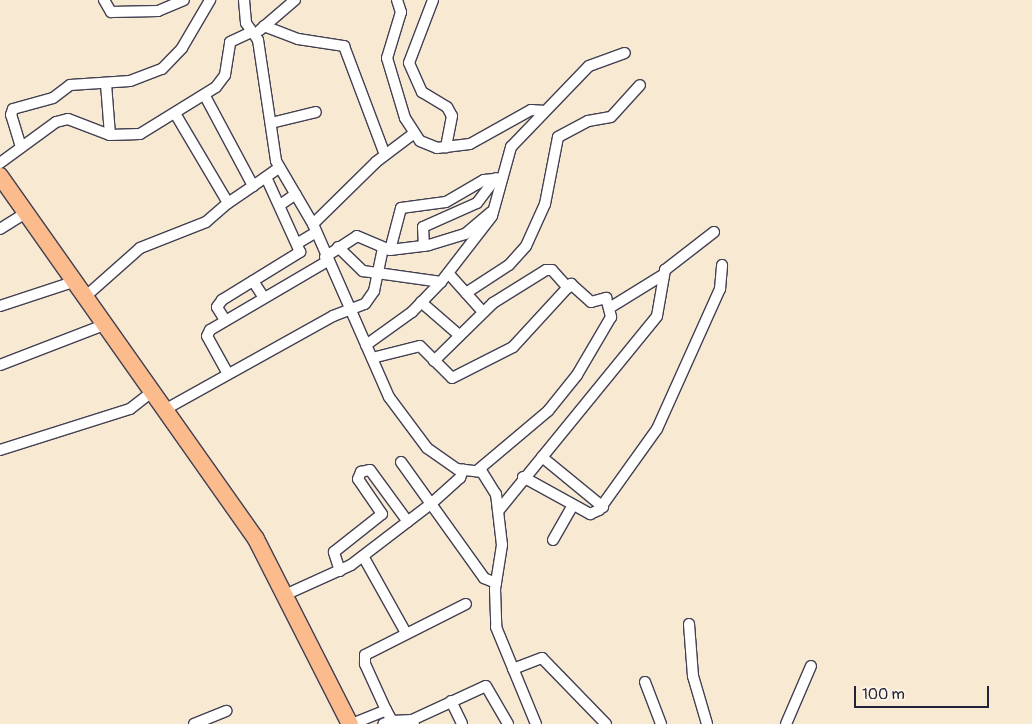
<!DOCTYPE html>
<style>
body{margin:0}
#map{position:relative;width:1032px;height:724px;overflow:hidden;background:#f8e9d2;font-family:Pangolin,sans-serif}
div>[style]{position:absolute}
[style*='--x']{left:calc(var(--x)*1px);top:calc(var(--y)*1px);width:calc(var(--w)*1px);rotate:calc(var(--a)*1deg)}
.roads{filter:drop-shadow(1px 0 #424052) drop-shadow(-1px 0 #424052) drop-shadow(0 1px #424052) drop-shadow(0 -1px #424052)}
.minor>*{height:10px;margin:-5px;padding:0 5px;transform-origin:5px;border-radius:5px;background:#fff}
.primary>*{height:16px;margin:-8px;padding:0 8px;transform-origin:8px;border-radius:8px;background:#fbbb8c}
span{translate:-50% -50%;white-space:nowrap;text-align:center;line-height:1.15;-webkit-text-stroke:4px #fcf5e5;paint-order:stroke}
.scale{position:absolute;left:854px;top:686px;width:135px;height:22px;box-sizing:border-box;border:2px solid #22223b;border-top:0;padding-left:6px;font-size:15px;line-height:18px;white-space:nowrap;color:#22223b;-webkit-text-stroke:4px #fcf5e5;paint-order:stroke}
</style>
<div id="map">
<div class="roads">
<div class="minor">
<i style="--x:104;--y:0;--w:14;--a:60"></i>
<i style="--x:111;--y:12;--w:47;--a:-1.2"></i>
<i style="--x:158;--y:11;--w:28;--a:-23"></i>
<i style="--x:244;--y:0;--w:23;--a:85"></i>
<i style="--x:246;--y:23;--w:21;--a:55"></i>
<i style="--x:258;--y:40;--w:122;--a:81.5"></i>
<i style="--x:276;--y:161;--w:73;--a:59.6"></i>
<i style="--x:313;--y:224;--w:189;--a:66.3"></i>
<i style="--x:389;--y:397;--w:64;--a:53.3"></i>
<i style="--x:427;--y:448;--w:37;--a:35"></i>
<i style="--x:457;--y:469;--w:25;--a:7"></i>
<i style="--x:482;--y:472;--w:26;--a:58"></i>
<i style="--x:496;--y:494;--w:51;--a:83.3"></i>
<i style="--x:502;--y:545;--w:45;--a:99"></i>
<i style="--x:495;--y:589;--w:38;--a:88"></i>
<i style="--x:496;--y:627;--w:105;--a:67.6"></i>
<i style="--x:397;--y:0;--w:13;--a:72"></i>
<i style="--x:401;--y:12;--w:48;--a:106.9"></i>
<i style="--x:387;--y:58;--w:63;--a:73.3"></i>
<i style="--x:405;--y:118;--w:27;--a:57"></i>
<i style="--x:420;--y:141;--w:18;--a:22"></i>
<i style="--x:437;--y:148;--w:33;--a:-7"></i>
<i style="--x:470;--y:144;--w:70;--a:-29.1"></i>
<i style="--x:531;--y:110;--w:14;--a:4"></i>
<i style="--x:433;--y:0;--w:67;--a:110.9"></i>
<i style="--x:409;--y:63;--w:32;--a:66"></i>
<i style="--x:422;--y:92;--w:29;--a:31"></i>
<i style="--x:447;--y:107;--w:10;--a:61"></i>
<i style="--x:452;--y:116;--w:32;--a:101"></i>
<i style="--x:264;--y:26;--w:36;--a:21"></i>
<i style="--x:298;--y:39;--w:47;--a:8.7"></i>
<i style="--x:344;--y:46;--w:116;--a:69.4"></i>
<i style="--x:260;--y:30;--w:46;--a:-40.6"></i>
<i style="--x:106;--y:84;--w:51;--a:85.5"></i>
<i style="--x:205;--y:96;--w:102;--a:61.9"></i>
<i style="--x:253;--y:186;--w:32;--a:-35"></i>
<i style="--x:176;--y:115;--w:102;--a:59.4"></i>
<i style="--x:228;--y:203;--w:30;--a:-34"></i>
<i style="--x:271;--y:123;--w:46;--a:-13.7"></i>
<i style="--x:21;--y:147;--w:34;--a:-107"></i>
<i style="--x:11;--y:115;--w:6;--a:-72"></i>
<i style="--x:13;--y:109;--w:41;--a:-15.4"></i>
<i style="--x:53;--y:98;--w:21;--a:-37"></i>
<i style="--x:70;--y:85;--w:60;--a:-3.8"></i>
<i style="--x:130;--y:81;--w:34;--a:-21"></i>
<i style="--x:162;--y:69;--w:29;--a:-46"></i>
<i style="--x:182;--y:48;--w:56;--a:-59.7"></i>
<i style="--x:0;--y:163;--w:69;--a:-36.2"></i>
<i style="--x:56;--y:122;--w:12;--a:-14"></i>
<i style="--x:68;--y:119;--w:45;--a:20.9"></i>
<i style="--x:110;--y:135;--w:30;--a:-2"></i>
<i style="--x:140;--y:134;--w:89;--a:-31.7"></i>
<i style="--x:216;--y:87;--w:15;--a:-53"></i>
<i style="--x:225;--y:75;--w:33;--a:-81"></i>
<i style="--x:230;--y:42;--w:23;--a:-25"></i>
<i style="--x:280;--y:205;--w:19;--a:-35"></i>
<i style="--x:313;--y:224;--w:88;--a:-44.5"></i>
<i style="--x:376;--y:162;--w:46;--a:-37.1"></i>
<i style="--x:0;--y:229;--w:32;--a:-32"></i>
<i style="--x:298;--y:243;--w:21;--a:-31"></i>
<i style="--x:424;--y:246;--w:19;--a:-93"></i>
<i style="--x:423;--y:227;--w:59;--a:-24"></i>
<i style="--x:477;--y:203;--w:31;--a:-53"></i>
<i style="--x:338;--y:247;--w:35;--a:44"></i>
<i style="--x:363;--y:271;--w:79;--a:8"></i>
<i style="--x:441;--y:282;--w:83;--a:-52.3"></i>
<i style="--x:492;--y:216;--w:72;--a:-74.6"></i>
<i style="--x:511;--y:147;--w:112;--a:-46.1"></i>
<i style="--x:589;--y:66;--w:38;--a:-20"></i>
<i style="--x:390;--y:250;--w:43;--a:-75.3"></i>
<i style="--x:401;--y:208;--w:45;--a:-7.6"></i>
<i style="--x:446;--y:202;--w:44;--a:-30.1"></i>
<i style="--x:484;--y:180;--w:18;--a:-6"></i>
<i style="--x:325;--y:257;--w:38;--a:-33"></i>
<i style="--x:357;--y:236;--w:36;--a:23"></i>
<i style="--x:390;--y:250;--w:39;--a:-7"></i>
<i style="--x:429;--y:245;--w:38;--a:-17"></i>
<i style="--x:465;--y:234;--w:34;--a:-40"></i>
<i style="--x:449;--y:274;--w:51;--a:48.2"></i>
<i style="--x:253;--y:281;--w:20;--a:57"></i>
<i style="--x:466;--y:293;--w:51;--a:-33.1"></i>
<i style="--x:509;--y:265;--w:25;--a:-48"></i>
<i style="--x:526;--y:246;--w:46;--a:-65.7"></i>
<i style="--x:545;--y:204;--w:68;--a:-79"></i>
<i style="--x:558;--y:137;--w:34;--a:-28"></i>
<i style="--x:588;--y:121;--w:23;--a:-10"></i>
<i style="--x:611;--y:117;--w:43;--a:-47.8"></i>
<i style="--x:86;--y:296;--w:72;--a:-41.6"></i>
<i style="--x:140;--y:248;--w:71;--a:-21.5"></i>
<i style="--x:206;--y:222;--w:29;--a:-41"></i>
<i style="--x:421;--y:302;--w:50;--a:41"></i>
<i style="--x:0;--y:306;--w:80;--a:-18.2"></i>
<i style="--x:611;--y:307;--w:59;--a:-31.8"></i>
<i style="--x:225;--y:320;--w:15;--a:-122"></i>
<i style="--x:217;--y:307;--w:9;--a:-54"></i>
<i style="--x:222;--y:300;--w:92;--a:-31.6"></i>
<i style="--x:300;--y:252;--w:82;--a:-114.4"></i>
<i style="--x:366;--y:345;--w:57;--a:-35.7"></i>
<i style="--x:412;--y:312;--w:42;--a:-46"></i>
<i style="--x:372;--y:358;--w:49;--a:-14"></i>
<i style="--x:420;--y:346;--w:45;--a:45"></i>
<i style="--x:452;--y:378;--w:68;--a:-26.9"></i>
<i style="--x:513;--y:347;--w:86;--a:-47.4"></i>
<i style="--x:571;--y:284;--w:27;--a:42"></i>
<i style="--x:591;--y:302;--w:16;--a:-15"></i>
<i style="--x:606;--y:298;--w:20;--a:75"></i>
<i style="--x:611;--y:317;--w:67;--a:120.4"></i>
<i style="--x:577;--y:375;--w:46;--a:128.9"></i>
<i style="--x:548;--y:411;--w:92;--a:139.9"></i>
<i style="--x:434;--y:361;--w:83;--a:-44.5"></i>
<i style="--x:493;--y:303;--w:62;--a:-31.9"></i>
<i style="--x:546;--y:270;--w:6;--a:0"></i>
<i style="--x:552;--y:270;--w:24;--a:48"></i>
<i style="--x:0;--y:365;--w:114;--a:-21.1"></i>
<i style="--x:228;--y:374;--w:43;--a:-118.9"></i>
<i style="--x:207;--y:336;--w:7;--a:-63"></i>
<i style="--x:210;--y:330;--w:134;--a:-30.4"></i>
<i style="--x:166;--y:409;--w:191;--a:-29.1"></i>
<i style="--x:333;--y:316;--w:34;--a:-21"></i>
<i style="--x:365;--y:304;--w:16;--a:-55"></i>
<i style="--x:374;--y:291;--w:44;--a:-78.2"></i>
<i style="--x:0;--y:450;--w:136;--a:-17.5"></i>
<i style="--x:130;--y:409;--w:29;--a:-38"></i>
<i style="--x:542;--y:457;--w:79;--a:39.3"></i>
<i style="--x:401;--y:462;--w:143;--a:54.4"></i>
<i style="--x:484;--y:578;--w:13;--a:23"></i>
<i style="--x:523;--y:477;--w:77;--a:28.9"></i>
<i style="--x:590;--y:514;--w:10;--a:-24"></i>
<i style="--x:599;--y:510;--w:100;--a:-54.4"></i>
<i style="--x:657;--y:429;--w:154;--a:-65.8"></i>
<i style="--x:720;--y:289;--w:24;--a:-85"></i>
<i style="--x:499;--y:510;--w:250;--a:-50.8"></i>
<i style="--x:657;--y:316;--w:47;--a:-80.1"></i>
<i style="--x:665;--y:270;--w:62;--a:-37.8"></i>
<i style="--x:553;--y:540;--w:40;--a:-60.3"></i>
<i style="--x:363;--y:556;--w:88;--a:60.8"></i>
<i style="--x:340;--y:571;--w:20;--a:-108"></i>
<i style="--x:334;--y:552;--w:61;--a:-38.4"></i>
<i style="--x:382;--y:514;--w:42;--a:-124.4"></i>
<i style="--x:358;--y:479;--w:8;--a:-67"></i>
<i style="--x:361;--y:472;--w:9;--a:-13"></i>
<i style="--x:370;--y:470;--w:64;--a:53.8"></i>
<i style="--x:287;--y:594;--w:70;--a:-24.4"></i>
<i style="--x:351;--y:565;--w:102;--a:-37.4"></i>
<i style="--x:432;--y:503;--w:38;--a:-42"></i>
<i style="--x:460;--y:478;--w:9;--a:-69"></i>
<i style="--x:689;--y:624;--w:52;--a:85.6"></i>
<i style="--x:693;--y:676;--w:50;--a:73.7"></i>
<i style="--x:513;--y:669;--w:31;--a:-21"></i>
<i style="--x:542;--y:658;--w:92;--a:45.9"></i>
<i style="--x:645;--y:682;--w:45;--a:69.1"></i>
<i style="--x:451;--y:701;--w:25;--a:64"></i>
<i style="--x:386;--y:710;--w:51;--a:-114.5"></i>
<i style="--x:365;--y:664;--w:9;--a:-90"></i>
<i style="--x:365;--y:655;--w:113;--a:-26.8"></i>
<i style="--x:412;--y:720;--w:81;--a:-24.7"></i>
<i style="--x:486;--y:686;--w:44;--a:59.9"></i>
<i style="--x:392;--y:721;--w:20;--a:-3"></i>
<i style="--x:412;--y:720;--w:4;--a:63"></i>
<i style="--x:194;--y:724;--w:35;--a:-22"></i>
<i style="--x:352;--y:724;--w:37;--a:-22"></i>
<i style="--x:386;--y:710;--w:13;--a:61"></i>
<i style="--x:392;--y:721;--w:9;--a:162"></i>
<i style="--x:786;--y:724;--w:63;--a:-66.7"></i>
</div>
<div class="primary">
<i style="--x:0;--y:176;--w:444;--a:54.8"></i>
<i style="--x:256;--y:539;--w:208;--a:63.1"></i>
</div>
</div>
<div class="scale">100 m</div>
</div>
